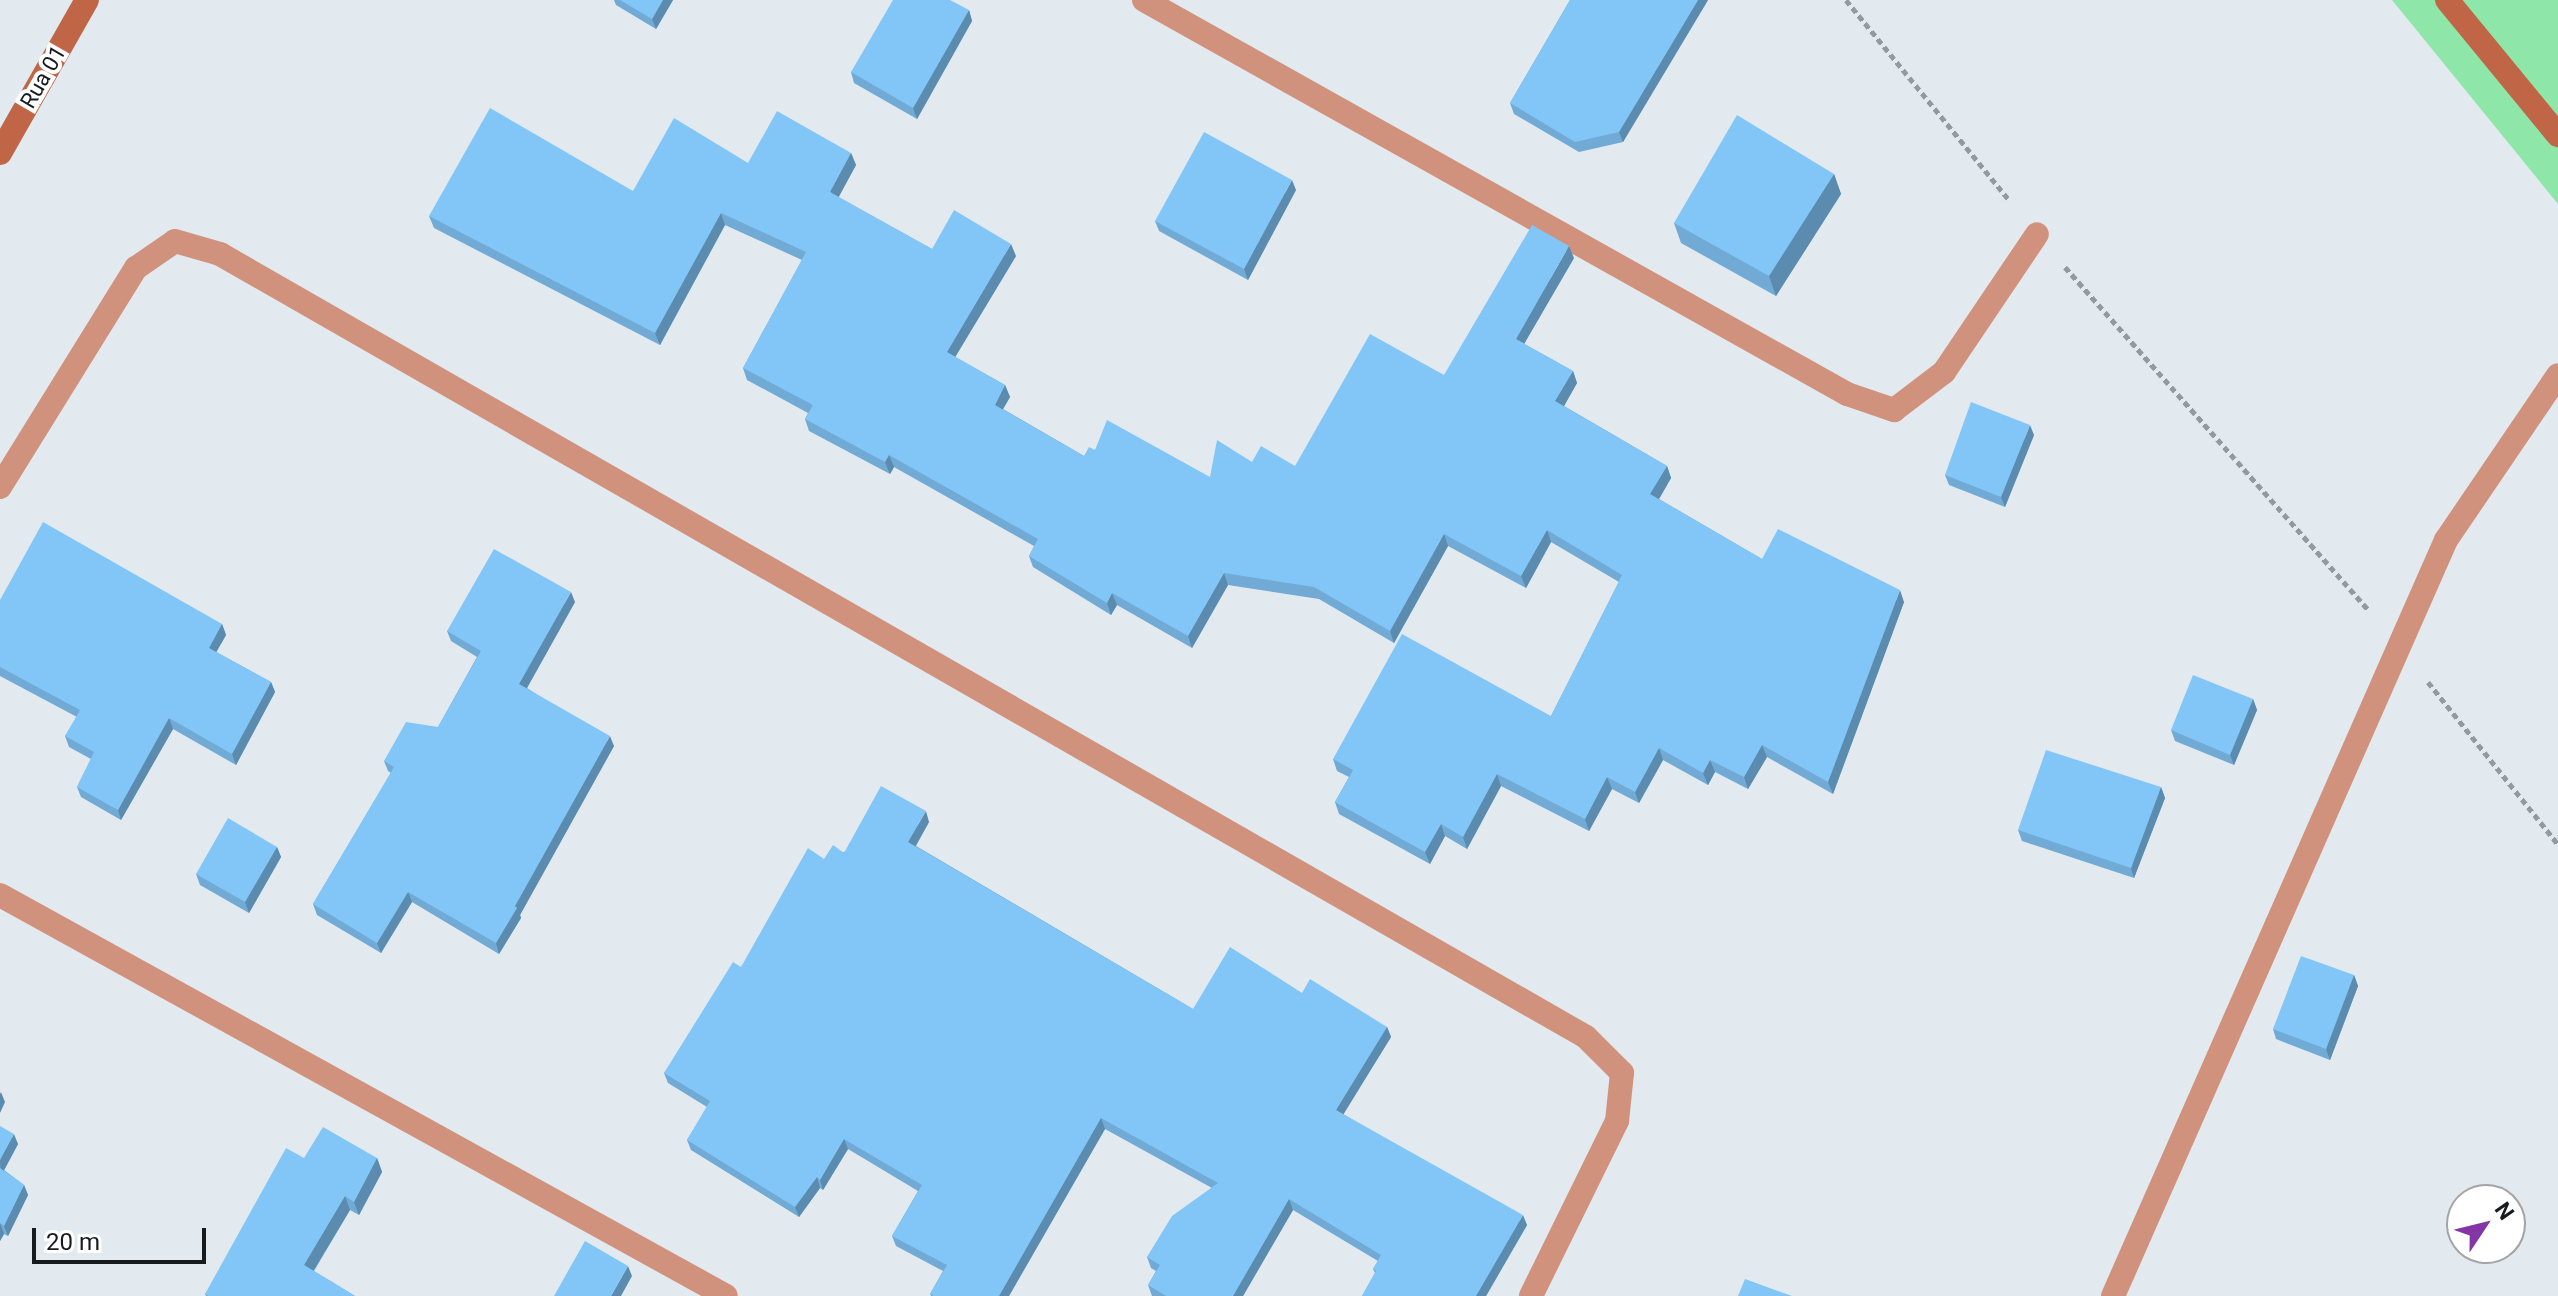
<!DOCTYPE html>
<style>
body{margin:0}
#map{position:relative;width:2558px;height:1296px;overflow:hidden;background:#e2eaf0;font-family:Roboto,sans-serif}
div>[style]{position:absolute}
.green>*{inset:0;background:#8fe6a9}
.path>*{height:5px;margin-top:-2.5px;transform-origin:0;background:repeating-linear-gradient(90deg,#93999d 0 6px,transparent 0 10px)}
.street>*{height:24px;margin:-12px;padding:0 12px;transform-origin:12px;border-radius:12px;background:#d1927d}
.secondary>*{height:24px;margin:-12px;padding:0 12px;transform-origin:12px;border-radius:12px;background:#c06546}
.wall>*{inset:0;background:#70aad5}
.shaded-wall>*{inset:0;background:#5b8bae}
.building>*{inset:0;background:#82c6f8}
span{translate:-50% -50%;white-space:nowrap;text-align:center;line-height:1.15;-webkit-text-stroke:8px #fff;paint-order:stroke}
.street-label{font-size:22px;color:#181b1d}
.north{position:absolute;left:2446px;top:1184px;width:80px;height:80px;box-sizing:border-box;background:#fff;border:2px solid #a3a4a5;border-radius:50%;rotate:55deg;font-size:22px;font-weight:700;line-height:32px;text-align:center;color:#181b1d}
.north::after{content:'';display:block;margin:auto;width:28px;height:36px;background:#8435a6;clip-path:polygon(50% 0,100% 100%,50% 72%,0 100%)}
.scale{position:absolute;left:32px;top:1228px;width:174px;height:36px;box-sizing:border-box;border:4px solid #181b1d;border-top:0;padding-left:10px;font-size:24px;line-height:28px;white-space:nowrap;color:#181b1d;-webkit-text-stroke:6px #fff;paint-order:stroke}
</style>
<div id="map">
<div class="green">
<i style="clip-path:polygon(2392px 0,2558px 0,2558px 204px)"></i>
</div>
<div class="path">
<i style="left:1846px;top:0;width:259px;rotate:50.8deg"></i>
<i style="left:2065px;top:267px;width:458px;rotate:48.5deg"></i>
<i style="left:2428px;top:682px;width:208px;rotate:51.3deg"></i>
</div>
<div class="street">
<i style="left:1144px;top:0;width:806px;rotate:29.27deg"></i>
<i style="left:1847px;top:394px;width:50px;rotate:18.8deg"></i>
<i style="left:1894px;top:410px;width:63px;rotate:-37.2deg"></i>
<i style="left:1944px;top:372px;width:166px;rotate:-56deg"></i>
<i style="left:0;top:487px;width:258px;rotate:-58.2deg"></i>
<i style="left:136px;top:268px;width:47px;rotate:-34.7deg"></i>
<i style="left:175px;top:241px;width:47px;rotate:16.1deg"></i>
<i style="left:220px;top:254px;width:1574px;rotate:29.82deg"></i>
<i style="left:1586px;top:1037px;width:51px;rotate:45deg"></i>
<i style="left:1622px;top:1073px;width:48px;rotate:95.9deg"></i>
<i style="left:1617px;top:1121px;width:195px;rotate:116.2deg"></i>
<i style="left:0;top:895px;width:829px;rotate:28.91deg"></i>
<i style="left:2113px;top:1296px;width:826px;rotate:-66.23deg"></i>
<i style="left:2446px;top:540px;width:199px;rotate:-55.8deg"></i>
</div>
<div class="secondary">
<i style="left:2447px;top:0;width:175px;rotate:50.6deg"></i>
<i style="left:0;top:153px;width:176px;rotate:-60.4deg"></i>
</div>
<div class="wall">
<i style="clip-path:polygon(614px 0,673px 0,656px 29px,616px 5px)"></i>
<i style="clip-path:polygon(1570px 0,1708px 0,1623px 142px,1579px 152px,1514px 114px,1510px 103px)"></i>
<i style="clip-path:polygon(969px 10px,972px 21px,917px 119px,854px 83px,851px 72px)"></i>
<i style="clip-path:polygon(851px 153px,856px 165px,838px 197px,932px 249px,1016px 256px,955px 357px,1005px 385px,1010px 397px,1003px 409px,1084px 456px,1095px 450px,1210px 477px,1252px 462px,1295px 466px,1444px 375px,1574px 258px,1524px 344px,1573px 371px,1577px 383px,1564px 406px,1667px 466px,1671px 478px,1659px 499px,1762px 559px,1904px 602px,1833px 794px,1767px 757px,1748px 789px,1715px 772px,1708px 785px,1663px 760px,1639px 803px,1612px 789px,1589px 831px,1501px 786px,1467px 849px,1445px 836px,1430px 864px,1339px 814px,1335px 802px,1349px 777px,1337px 771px,1333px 759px,1551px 716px,1619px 582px,1551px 542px,1526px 588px,1448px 546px,1394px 643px,1319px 599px,1228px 585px,1192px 648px,1117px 605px,1111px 615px,1033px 567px,1029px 556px,1034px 546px,894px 467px,890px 474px,809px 431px,805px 419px,808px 413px,747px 380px,743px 368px,802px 260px,725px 225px,660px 345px,434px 228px,429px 216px,633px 191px,748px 163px)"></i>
<i style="clip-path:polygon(1834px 174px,1841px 194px,1776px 296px,1681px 243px,1674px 223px)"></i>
<i style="clip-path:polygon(1296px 190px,1248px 280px,1159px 231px,1155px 221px)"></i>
<i style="clip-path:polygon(2034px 435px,2005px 507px,1949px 485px,1945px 475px)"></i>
<i style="clip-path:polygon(0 600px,222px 624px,226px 635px,216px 652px,271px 682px,275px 692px,236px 765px,173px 729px,121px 820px,81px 797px,77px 787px,91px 759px,69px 747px,65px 736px,77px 717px,0 676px)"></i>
<i style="clip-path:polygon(575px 602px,527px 688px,614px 746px,520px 915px,521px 918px,499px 954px,412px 902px,381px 953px,317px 915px,313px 904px,391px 773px,388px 771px,384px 761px,438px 727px,477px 657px,451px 641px,447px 631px)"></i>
<i style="clip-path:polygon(2253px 699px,2257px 710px,2234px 765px,2175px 741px,2171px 730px)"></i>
<i style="clip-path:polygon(2161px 787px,2165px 798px,2134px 878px,2022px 841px,2018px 830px)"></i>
<i style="clip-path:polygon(929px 822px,916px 846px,1193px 1009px,1302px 993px,1387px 1027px,1391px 1037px,1343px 1114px,1527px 1225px,1486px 1296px,1362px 1296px,1375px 1273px,1373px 1269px,1378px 1261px,1293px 1210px,1243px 1296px,1152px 1296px,1148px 1285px,1156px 1271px,1151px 1268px,1147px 1257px,1212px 1188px,1105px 1129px,1009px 1296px,931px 1296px,930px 1294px,943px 1271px,896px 1246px,892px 1236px,918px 1191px,848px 1149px,823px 1190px,820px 1188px,799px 1217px,691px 1150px,687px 1140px,707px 1107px,668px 1083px,664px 1073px,741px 967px,824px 859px)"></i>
<i style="clip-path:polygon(277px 847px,281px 857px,249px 913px,200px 885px,196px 874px)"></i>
<i style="clip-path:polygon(2354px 975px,2358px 986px,2330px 1060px,2276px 1039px,2273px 1029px)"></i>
<i style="clip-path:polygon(0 1126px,18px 1144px,4px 1170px,24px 1185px,28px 1195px,8px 1236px,4px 1234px,0 1241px)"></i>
<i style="clip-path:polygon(304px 1158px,377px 1158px,382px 1172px,359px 1215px,350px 1210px,314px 1271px,355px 1296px,206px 1296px,205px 1294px)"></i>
</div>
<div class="shaded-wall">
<i style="clip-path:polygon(663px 0,673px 0,656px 29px,652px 19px)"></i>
<i style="clip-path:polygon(1698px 0,1708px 0,1623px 142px,1619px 132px)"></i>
<i style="clip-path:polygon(969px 10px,972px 21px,917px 119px,913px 108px)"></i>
<i style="clip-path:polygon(851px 153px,856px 165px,835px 204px,830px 192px)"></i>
<i style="clip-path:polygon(1834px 174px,1841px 194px,1776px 296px,1769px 276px)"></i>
<i style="clip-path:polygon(1292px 180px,1296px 190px,1248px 280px,1244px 269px)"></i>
<i style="clip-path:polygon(721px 213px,725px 225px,660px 345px,655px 333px)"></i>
<i style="clip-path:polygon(1011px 244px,1016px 256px,951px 364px,947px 352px)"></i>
<i style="clip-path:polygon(1569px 246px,1574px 258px,1520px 351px,1516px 339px)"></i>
<i style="clip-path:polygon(1573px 371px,1577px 383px,1560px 413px,1555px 401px)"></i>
<i style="clip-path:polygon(1005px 385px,1010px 397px,999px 416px,995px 405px)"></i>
<i style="clip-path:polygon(2030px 425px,2034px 435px,2005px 507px,2001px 497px)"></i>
<i style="clip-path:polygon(889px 455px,894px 467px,890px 474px,885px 462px)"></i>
<i style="clip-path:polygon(1667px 466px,1671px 478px,1655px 506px,1650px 494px)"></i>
<i style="clip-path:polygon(1547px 530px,1551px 542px,1526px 588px,1521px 576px)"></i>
<i style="clip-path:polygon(1444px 534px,1448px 546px,1394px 643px,1390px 631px)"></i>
<i style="clip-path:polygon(1224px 573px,1228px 585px,1192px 648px,1188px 636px)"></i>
<i style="clip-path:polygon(1900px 590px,1904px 602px,1833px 794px,1828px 782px)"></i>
<i style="clip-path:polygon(571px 592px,575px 602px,523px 695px,519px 684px)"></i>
<i style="clip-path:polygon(1112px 593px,1117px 605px,1111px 615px,1107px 603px)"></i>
<i style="clip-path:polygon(222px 624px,226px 635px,213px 658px,209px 648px)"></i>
<i style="clip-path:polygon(271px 682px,275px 692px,236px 765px,232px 754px)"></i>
<i style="clip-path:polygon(2253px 699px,2257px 710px,2234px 765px,2230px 755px)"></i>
<i style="clip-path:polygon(169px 718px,173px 729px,121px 820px,118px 810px)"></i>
<i style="clip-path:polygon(610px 736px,614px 746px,520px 915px,521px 918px,499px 954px,496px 943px,515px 906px)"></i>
<i style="clip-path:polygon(1762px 745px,1767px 757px,1748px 789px,1744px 777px)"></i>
<i style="clip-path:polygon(1659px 748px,1663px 760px,1639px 803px,1635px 792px)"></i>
<i style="clip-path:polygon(1710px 760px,1715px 772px,1708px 785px,1703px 773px)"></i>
<i style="clip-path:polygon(1497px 774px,1501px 786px,1467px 849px,1463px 837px)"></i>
<i style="clip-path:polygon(1607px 777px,1612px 789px,1589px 831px,1585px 819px)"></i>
<i style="clip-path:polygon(2161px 787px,2165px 798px,2134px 878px,2131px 868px)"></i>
<i style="clip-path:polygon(926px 811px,929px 822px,912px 852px,908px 842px)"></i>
<i style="clip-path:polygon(1441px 824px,1445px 836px,1430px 864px,1425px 852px)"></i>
<i style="clip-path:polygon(277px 847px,281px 857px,249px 913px,245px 902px)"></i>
<i style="clip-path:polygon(408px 892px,412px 902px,381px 953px,377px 943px)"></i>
<i style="clip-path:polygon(2354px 975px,2358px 986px,2330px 1060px,2326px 1049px)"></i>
<i style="clip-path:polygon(1387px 1027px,1391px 1037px,1340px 1120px,1336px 1110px)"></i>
<i style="clip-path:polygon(1px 1092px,5px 1102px,0 1113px,0 1094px)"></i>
<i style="clip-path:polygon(1101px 1118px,1105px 1129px,1009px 1296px,999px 1296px)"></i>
<i style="clip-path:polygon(14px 1134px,18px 1144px,1px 1176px,0 1160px)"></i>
<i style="clip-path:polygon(844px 1139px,848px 1149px,823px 1190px,820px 1180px)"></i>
<i style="clip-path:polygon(377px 1158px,382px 1172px,359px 1215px,354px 1202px)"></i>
<i style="clip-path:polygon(817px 1177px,820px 1188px,799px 1217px,795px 1207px)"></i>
<i style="clip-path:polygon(24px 1185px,28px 1195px,8px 1236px,4px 1226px)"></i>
<i style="clip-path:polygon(345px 1196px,350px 1210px,309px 1278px,304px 1265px)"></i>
<i style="clip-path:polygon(1289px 1199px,1293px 1210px,1243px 1296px,1233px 1296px)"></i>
<i style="clip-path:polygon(1523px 1215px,1527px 1225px,1486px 1296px,1476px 1296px)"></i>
<i style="clip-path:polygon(0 1223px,4px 1234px,0 1241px)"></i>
<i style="clip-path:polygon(628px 1266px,632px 1276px,621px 1296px,611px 1296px)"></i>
</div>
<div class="building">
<i style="clip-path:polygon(620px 0,663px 0,652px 19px)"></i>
<i style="clip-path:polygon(893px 0,950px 0,969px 10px,913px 108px,851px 72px)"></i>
<i style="clip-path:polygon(1570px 0,1698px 0,1619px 132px,1575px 142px,1510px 103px)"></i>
<i style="clip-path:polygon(490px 108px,633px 191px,674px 118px,748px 163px,777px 111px,851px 153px,830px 192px,932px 249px,954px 210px,1011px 244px,947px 352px,1005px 385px,995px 405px,1084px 456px,1089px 447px,1095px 450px,1107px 420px,1210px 477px,1217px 440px,1252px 462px,1261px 446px,1295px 466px,1370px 334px,1444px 375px,1532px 225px,1569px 246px,1516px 339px,1573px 371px,1555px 401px,1667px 466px,1650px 494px,1762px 559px,1778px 529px,1900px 590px,1828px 782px,1762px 745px,1744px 777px,1710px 760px,1703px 773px,1659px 748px,1635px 792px,1607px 777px,1585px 819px,1497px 774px,1463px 837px,1441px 824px,1425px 852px,1335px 802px,1353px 770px,1333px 759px,1402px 634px,1551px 716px,1622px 575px,1547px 530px,1521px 576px,1444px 534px,1390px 631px,1314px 587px,1224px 573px,1188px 636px,1112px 593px,1107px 603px,1029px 556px,1038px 539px,889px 455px,885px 462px,805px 419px,813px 405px,743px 368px,806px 252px,721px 213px,655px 333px,429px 216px)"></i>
<i style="clip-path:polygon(1737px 115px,1834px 174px,1769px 276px,1674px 223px)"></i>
<i style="clip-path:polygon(1204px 132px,1292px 180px,1244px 269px,1155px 221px)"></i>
<i style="clip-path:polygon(1971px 402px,2030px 425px,2001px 497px,1945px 475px)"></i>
<i style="clip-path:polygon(43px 522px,222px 624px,209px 648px,271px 682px,232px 754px,169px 718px,118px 810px,77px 787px,94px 752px,65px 736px,80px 710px,0 667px,0 600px)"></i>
<i style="clip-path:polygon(494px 549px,571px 592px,519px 684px,610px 736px,515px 906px,517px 908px,496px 943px,408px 892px,377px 943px,313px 904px,394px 767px,384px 761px,406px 722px,438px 727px,481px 651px,447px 631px)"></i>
<i style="clip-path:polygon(2193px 675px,2253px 699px,2230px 755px,2171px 730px)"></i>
<i style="clip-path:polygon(2046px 750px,2161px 787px,2131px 868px,2018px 830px)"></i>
<i style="clip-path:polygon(881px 786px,926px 811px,908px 842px,1193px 1009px,1230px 947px,1302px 993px,1310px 979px,1387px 1027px,1336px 1110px,1523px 1215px,1476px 1296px,1362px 1296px,1376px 1271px,1373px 1269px,1381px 1255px,1289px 1199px,1233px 1296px,1166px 1296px,1148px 1285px,1160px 1265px,1147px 1257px,1172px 1216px,1218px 1183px,1101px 1118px,999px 1296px,934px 1296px,930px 1294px,947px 1265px,892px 1236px,922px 1185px,844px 1139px,820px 1180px,817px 1177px,795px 1207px,687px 1140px,710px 1101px,664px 1073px,733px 962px,741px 967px,808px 848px,824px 859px,833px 845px,844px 853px)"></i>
<i style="clip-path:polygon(228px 818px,277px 847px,245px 902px,196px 874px)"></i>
<i style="clip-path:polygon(2301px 956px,2354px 975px,2326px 1049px,2273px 1029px)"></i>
<i style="clip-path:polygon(0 1126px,14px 1134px,0 1160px)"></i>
<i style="clip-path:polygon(323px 1127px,377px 1158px,354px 1202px,345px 1196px,304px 1265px,355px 1296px,208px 1296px,205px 1294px,286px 1148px,304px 1158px)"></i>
<i style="clip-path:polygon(0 1168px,24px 1185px,4px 1226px,0 1223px)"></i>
<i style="clip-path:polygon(585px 1241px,628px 1266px,611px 1296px,554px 1296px)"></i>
<i style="clip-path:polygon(1745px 1279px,1792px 1296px,1738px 1296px)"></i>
</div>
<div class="street-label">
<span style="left:43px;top:77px;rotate:-60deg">Rua 01</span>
</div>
<div class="north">N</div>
<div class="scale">20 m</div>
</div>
